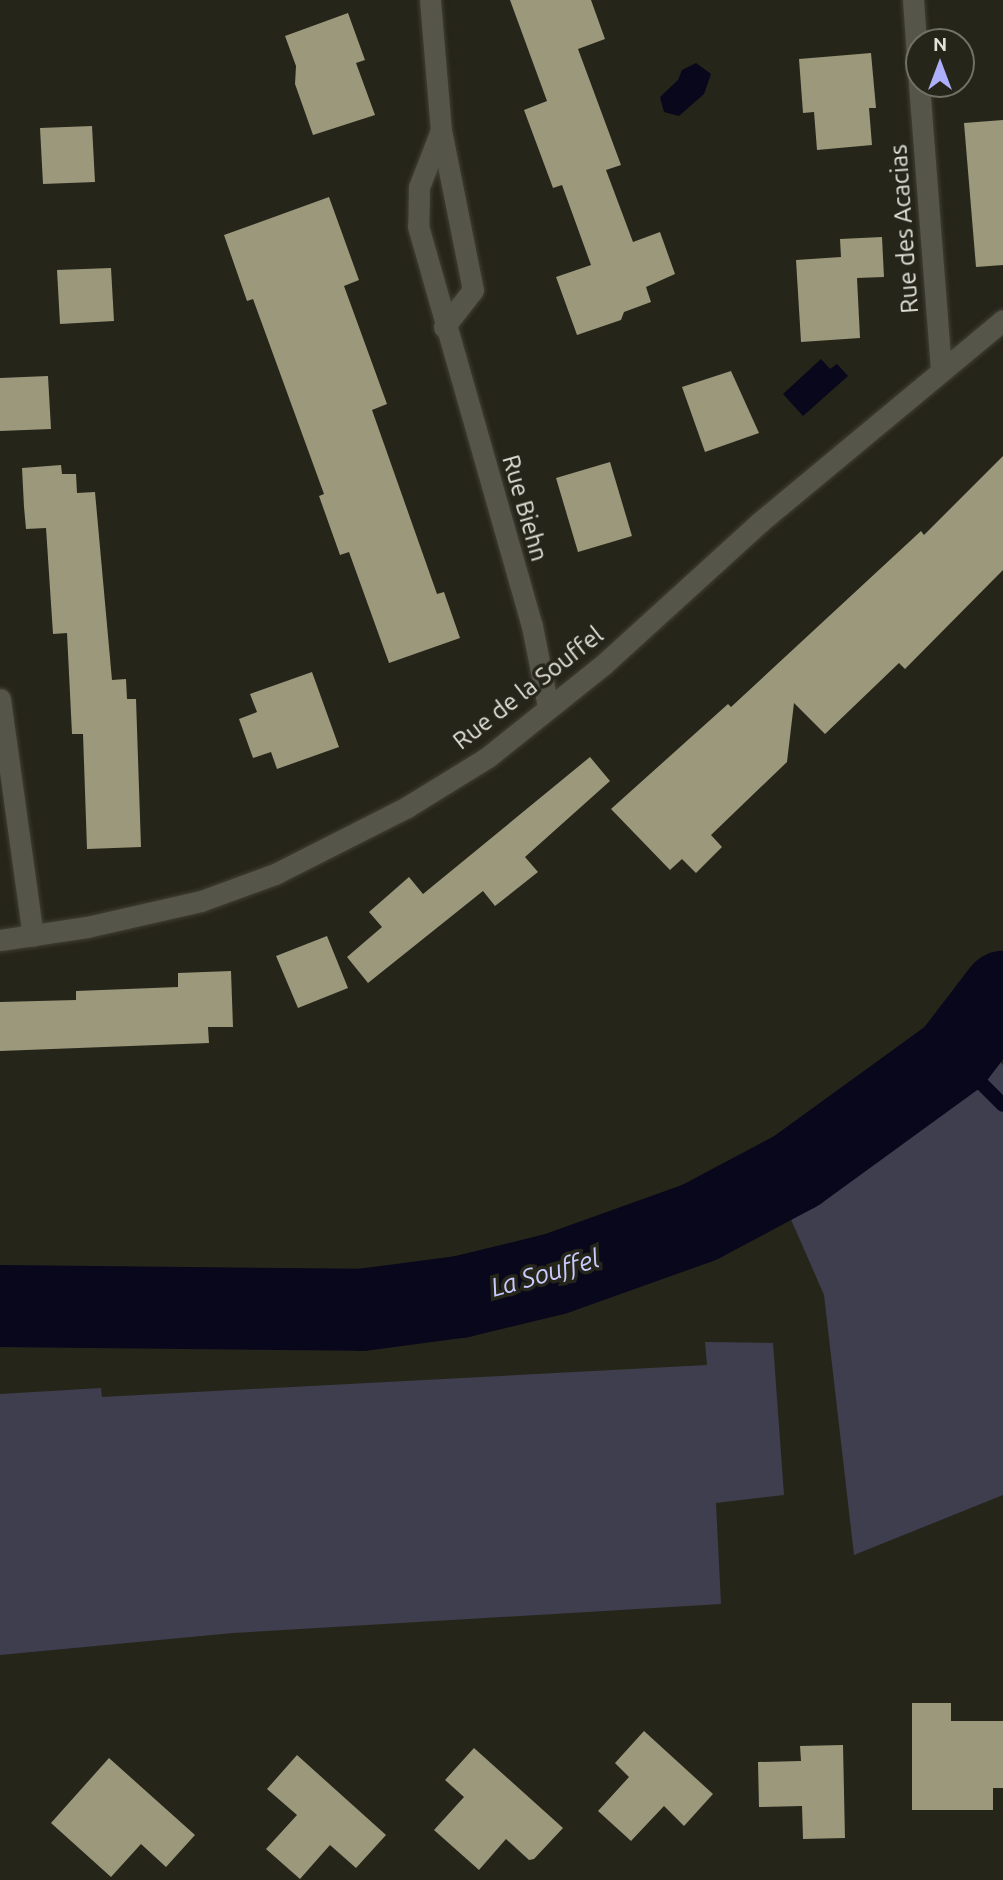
<!DOCTYPE html>
<style>
body{margin:0}
#map{position:relative;width:1003px;height:1880px;overflow:hidden;background:#26251a;font-family:Ubuntu,sans-serif}
div>[style]{position:absolute}
.green>*{inset:0;background:#3e3e4f}
.water>*{inset:0;background:#08071b}
.stream>*{height:14px;margin:-7px;padding:0 7px;transform-origin:7px;border-radius:7px;background:#08071b}
.river>*{height:82px;margin:-41px;padding:0 41px;transform-origin:41px;border-radius:41px;background:#08071b}
.building>*{inset:0;background:#9b987b}
.roads{filter:drop-shadow(0 0 2px #403f35) drop-shadow(0 0 2px #403f35)}
.minor>*{height:21px;margin:-10.5px;padding:0 10.5px;transform-origin:10.5px;border-radius:10.5px;background:#565549}
span{translate:-50% -50%;white-space:nowrap;text-align:center;line-height:1.15;-webkit-text-stroke:7px #26251a;paint-order:stroke}
.street-label{font-size:24px;color:#e2e2db}
.water-label{font-size:26px;color:#c8cbfe;font-style:italic}
.north{position:absolute;left:905px;top:28px;width:70px;height:70px;box-sizing:border-box;background:#26251a;border:2px solid #717167;border-radius:50%;rotate:0deg;font-size:19px;font-weight:700;line-height:28px;text-align:center;color:#e2e2db}
.north::after{content:'';display:block;margin:auto;width:24px;height:32px;background:#adaffb;clip-path:polygon(50% 0,100% 100%,50% 72%,0 100%)}
</style>
<div id="map">
<div class="green">
<i style="clip-path:polygon(996px 1058px,1003px 1065px,1003px 1495px,854px 1555px,824px 1295px,786px 1208px)"></i>
<i style="clip-path:polygon(705px 1342px,773px 1343px,784px 1495px,716px 1503px,721px 1604px,233px 1633px,0 1655px,0 1394px,101px 1388px,102px 1397px,707px 1365px)"></i>
</div>
<div class="water">
<i style="clip-path:polygon(696px 63px,711px 74px,704px 94px,679px 116px,664px 112px,660px 97px,678px 80px,682px 70px)"></i>
<i style="clip-path:polygon(821px 359px,830px 369px,837px 364px,848px 376px,803px 416px,783px 394px)"></i>
</div>
<div class="stream">
<i style="left:954px;top:1056px;width:69px;rotate:45deg"></i>
</div>
<div class="river">
<i style="left:0;top:1306px;width:361px;rotate:0.6deg"></i>
<i style="left:361px;top:1310px;width:100px;rotate:-7.5deg"></i>
<i style="left:460px;top:1297px;width:98px;rotate:-13.6deg"></i>
<i style="left:555px;top:1274px;width:154px;rotate:-19.7deg"></i>
<i style="left:700px;top:1222px;width:109px;rotate:-28deg"></i>
<i style="left:796px;top:1171px;width:195px;rotate:-36deg"></i>
<i style="left:954px;top:1056px;width:81px;rotate:-52.6deg"></i>
</div>
<div class="building">
<i style="clip-path:polygon(510px 0,591px 0,605px 39px,578px 49px,621px 165px,606px 170px,633px 242px,660px 232px,675px 274px,646px 287px,651px 302px,624px 312px,621px 320px,577px 335px,556px 277px,591px 265px,562px 185px,553px 188px,524px 110px,547px 101px)"></i>
<i style="clip-path:polygon(348px 13px,365px 60px,356px 63px,375px 115px,313px 135px,295px 84px,296px 66px,285px 36px)"></i>
<i style="clip-path:polygon(871px 53px,876px 108px,869px 108px,872px 145px,817px 150px,814px 112px,803px 113px,799px 59px)"></i>
<i style="clip-path:polygon(1003px 120px,1003px 265px,976px 267px,964px 123px)"></i>
<i style="clip-path:polygon(92px 126px,95px 182px,43px 184px,40px 128px)"></i>
<i style="clip-path:polygon(329px 197px,359px 280px,344px 286px,387px 404px,372px 410px,437px 594px,444px 592px,460px 638px,389px 663px,349px 552px,340px 555px,319px 496px,324px 494px,253px 299px,247px 301px,224px 235px)"></i>
<i style="clip-path:polygon(882px 237px,884px 277px,857px 278px,860px 338px,801px 342px,796px 260px,841px 257px,840px 239px)"></i>
<i style="clip-path:polygon(111px 268px,114px 321px,60px 324px,57px 270px)"></i>
<i style="clip-path:polygon(731px 371px,759px 433px,705px 452px,682px 387px)"></i>
<i style="clip-path:polygon(48px 376px,51px 429px,0 431px,0 378px)"></i>
<i style="clip-path:polygon(1003px 456px,1003px 570px,905px 669px,899px 663px,825px 734px,794px 703px,787px 762px,711px 835px,722px 847px,696px 873px,682px 859px,670px 870px,611px 809px,728px 704px,731px 707px,921px 531px,924px 535px)"></i>
<i style="clip-path:polygon(610px 462px,632px 536px,578px 552px,556px 478px)"></i>
<i style="clip-path:polygon(61px 465px,62px 474px,76px 474px,77px 493px,95px 492px,112px 680px,126px 679px,127px 699px,136px 699px,141px 847px,87px 849px,83px 734px,72px 734px,67px 633px,53px 634px,46px 528px,26px 529px,24px 507px,22px 468px)"></i>
<i style="clip-path:polygon(312px 672px,339px 747px,277px 769px,271px 752px,253px 758px,239px 719px,257px 712px,250px 694px)"></i>
<i style="clip-path:polygon(590px 757px,610px 781px,525px 857px,538px 872px,495px 906px,483px 891px,368px 983px,347px 957px,382px 927px,369px 912px,409px 877px,423px 894px)"></i>
<i style="clip-path:polygon(327px 936px,348px 988px,298px 1008px,276px 956px)"></i>
<i style="clip-path:polygon(231px 971px,233px 1027px,208px 1027px,209px 1043px,0 1051px,0 1002px,76px 1000px,76px 991px,178px 987px,178px 973px)"></i>
<i style="clip-path:polygon(912px 1703px,951px 1703px,951px 1721px,1003px 1721px,1003px 1788px,993px 1788px,993px 1810px,912px 1810px)"></i>
<i style="clip-path:polygon(644px 1731px,713px 1794px,684px 1826px,664px 1806px,631px 1841px,598px 1811px,629px 1777px,615px 1763px)"></i>
<i style="clip-path:polygon(843px 1745px,845px 1838px,803px 1839px,802px 1806px,759px 1807px,758px 1762px,801px 1761px,800px 1746px)"></i>
<i style="clip-path:polygon(474px 1748px,563px 1828px,534px 1859px,529px 1860px,506px 1839px,479px 1870px,434px 1830px,464px 1797px,445px 1780px)"></i>
<i style="clip-path:polygon(297px 1755px,386px 1835px,356px 1868px,330px 1845px,300px 1879px,266px 1849px,297px 1815px,267px 1789px)"></i>
<i style="clip-path:polygon(109px 1758px,195px 1835px,166px 1867px,141px 1844px,111px 1877px,51px 1823px)"></i>
</div>
<div class="roads">
<div class="minor">
<i style="left:430px;top:0;width:130px;rotate:85.2deg"></i>
<i style="left:441px;top:130px;width:163px;rotate:78.7deg"></i>
<i style="left:473px;top:290px;width:47px;rotate:128.1deg"></i>
<i style="left:913px;top:0;width:83px;rotate:85.9deg"></i>
<i style="left:919px;top:84px;width:288px;rotate:85.6deg"></i>
<i style="left:441px;top:130px;width:61px;rotate:111.1deg"></i>
<i style="left:419px;top:187px;width:39px;rotate:91deg"></i>
<i style="left:418px;top:226px;width:416px;rotate:74.1deg"></i>
<i style="left:532px;top:626px;width:83px;rotate:78.8deg"></i>
<i style="left:0;top:699px;width:239px;rotate:82.1deg"></i>
<i style="left:0;top:940px;width:88px;rotate:-8.5deg"></i>
<i style="left:87px;top:927px;width:117px;rotate:-12.8deg"></i>
<i style="left:201px;top:901px;width:79px;rotate:-20deg"></i>
<i style="left:275px;top:874px;width:148px;rotate:-26.9deg"></i>
<i style="left:407px;top:807px;width:95px;rotate:-31.7deg"></i>
<i style="left:488px;top:757px;width:147px;rotate:-38.7deg"></i>
<i style="left:603px;top:665px;width:212px;rotate:-42.3deg"></i>
<i style="left:760px;top:522px;width:316px;rotate:-39.7deg"></i>
</div>
</div>
<div class="street-label">
<span style="left:904px;top:229px;rotate:-94deg">Rue des Acacias</span>
<span style="left:525px;top:508px;rotate:74deg">Rue Biehn</span>
<span style="left:528px;top:688px;rotate:-38deg">Rue de la Souffel</span>
</div>
<div class="water-label">
<span style="left:545px;top:1273px;rotate:-16deg">La Souffel</span>
</div>
<div class="north">N</div>
</div>
